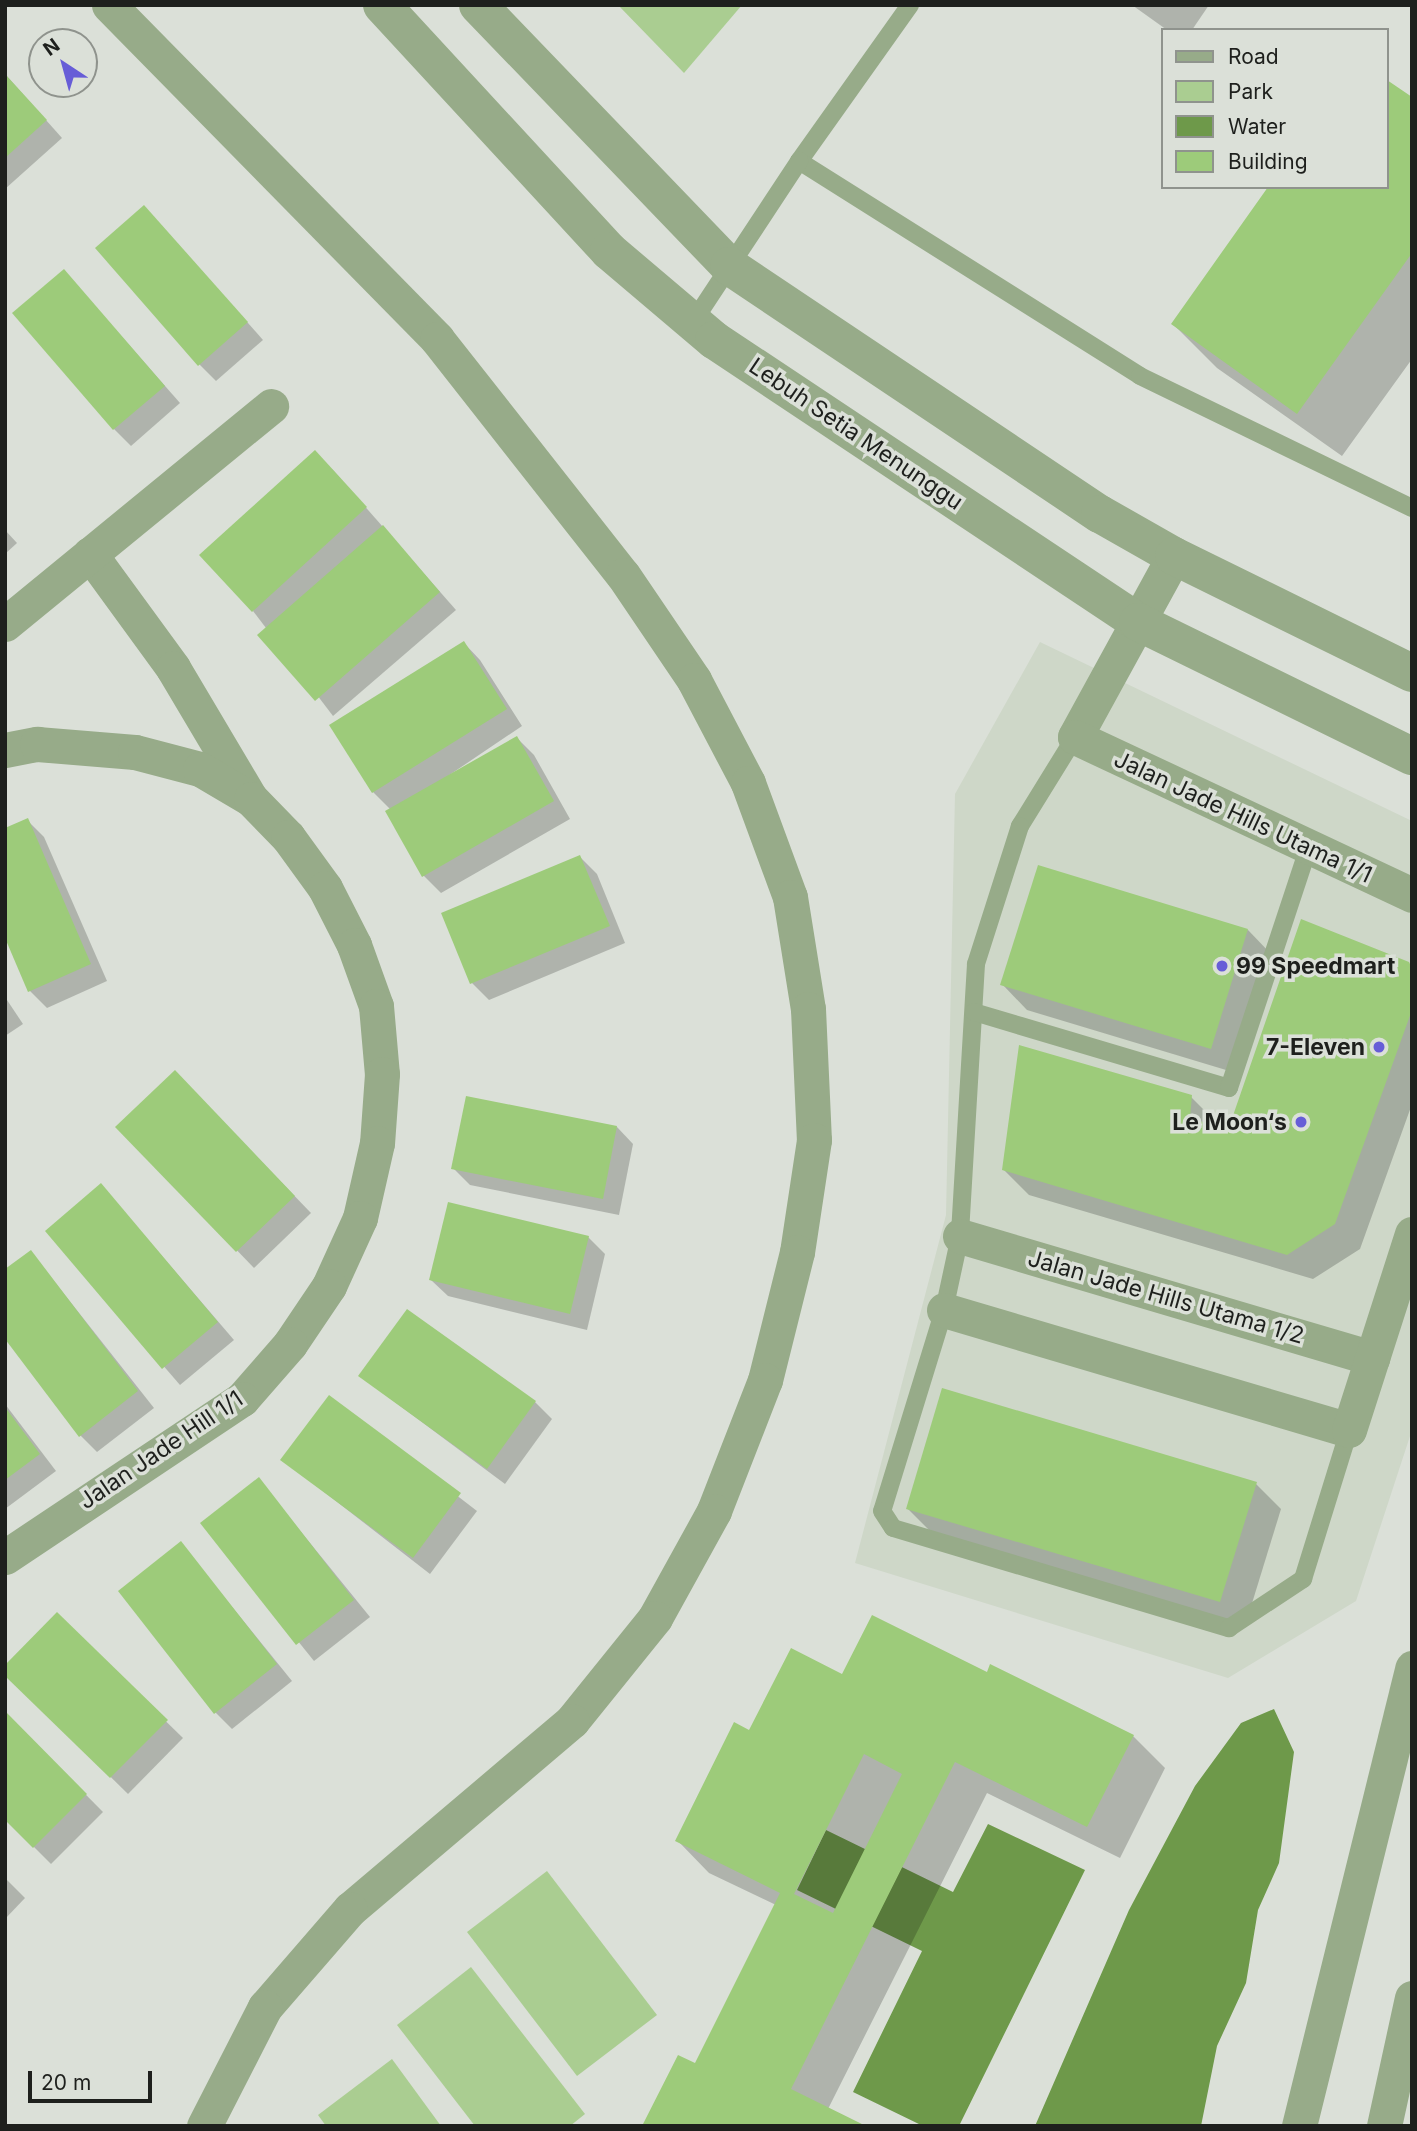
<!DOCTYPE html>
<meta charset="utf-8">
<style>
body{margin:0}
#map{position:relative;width:1417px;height:2131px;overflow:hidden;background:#dbe0d8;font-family:Inter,sans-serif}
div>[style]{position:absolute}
.built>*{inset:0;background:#ced7c8}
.green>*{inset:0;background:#aacd91}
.water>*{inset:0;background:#6e994a}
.shadow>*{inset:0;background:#0003}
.building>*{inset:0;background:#9dcb7a}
.service>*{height:18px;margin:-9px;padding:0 9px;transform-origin:9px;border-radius:9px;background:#97ab89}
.minor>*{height:35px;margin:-17.5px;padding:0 17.5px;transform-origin:17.5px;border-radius:17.5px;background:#97ab89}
.tertiary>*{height:38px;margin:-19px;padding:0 19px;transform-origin:19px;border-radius:19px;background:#97ab89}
.dots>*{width:19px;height:19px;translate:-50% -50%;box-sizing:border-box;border:4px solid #dbe0d8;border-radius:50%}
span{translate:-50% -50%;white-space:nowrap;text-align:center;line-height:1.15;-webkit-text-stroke:7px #dbe0d8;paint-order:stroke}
.street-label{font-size:23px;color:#1e201d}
.poi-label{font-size:23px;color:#1e201d;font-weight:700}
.left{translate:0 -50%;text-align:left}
.right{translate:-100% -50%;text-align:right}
.frame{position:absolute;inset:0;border:7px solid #1e201d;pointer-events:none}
.legend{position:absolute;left:1161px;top:28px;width:228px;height:161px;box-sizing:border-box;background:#dbe0d8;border:2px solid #8f938d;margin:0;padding:9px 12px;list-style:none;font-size:21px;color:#1e201d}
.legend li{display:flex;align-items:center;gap:14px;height:35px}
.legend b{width:35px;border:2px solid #8f938d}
.north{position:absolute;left:28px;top:28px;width:70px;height:70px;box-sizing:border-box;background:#dbe0d8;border:2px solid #8f938d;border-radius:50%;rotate:324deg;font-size:19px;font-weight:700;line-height:28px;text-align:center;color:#1e201d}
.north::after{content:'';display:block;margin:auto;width:24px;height:32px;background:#675dd7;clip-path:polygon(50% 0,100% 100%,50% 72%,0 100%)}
.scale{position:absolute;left:28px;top:2071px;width:124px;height:32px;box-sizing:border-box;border:4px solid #1e201d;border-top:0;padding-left:9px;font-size:21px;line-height:24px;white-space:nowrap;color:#1e201d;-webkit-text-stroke:5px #dbe0d8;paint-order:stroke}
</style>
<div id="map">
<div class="built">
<i style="clip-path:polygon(1040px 642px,1412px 821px,1412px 1430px,1356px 1601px,1228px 1678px,855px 1563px,946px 1215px,955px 794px)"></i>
</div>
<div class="green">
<i style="clip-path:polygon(618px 5px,742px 5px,684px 73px)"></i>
<i style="clip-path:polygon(547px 1871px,657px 2015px,577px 2076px,467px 1932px)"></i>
<i style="clip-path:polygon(471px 1967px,585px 2114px,570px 2126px,475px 2126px,397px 2025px)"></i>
<i style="clip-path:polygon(392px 2059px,441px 2126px,326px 2126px,318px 2115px)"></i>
</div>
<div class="water">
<i style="clip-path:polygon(1274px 1709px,1294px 1752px,1279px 1863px,1258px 1910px,1246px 1983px,1217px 2046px,1201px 2126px,1035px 2126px,1129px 1910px,1195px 1786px,1241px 1723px)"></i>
<i style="clip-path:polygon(988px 1824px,1085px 1870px,959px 2126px,923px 2126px,853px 2092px,922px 1951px,797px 1890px,826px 1830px,953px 1892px)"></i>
</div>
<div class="shadow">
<i style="clip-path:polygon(1132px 5px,1209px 5px,1192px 30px,1167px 30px)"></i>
<i style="clip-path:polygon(5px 74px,62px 138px,5px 189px)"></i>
<i style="clip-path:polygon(1412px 99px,1412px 359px,1342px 456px,1217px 368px,1173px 324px,1387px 187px)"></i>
<i style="clip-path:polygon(160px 224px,263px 340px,216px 381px,199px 364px)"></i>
<i style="clip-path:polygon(64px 271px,180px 403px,131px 446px,114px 429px)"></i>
<i style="clip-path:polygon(332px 469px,456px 610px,333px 716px,253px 611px)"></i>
<i style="clip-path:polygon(5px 530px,17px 543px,5px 554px)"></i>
<i style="clip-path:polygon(464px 643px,480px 660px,522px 726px,436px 784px,517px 738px,534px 755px,570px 819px,441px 893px,424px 876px,391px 810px,373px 792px,331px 726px)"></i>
<i style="clip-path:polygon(27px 820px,44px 837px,107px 981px,47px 1008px,30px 991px)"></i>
<i style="clip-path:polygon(580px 857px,597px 874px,625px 943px,489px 1000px,472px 983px)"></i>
<i style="clip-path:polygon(1248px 930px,1273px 956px,1236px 1073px,1027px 1010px,1002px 984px)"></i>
<i style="clip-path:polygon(1409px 964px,1412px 1104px,1360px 1249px,1313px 1279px,1029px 1195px,1004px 1170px,1191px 1097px,1216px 1122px,1216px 1128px,1229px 1132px)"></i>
<i style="clip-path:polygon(5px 997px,23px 1024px,5px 1036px)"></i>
<i style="clip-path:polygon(191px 1089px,311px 1213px,254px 1268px,118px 1127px)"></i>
<i style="clip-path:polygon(617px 1127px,633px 1144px,619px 1215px,470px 1185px,453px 1168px)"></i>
<i style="clip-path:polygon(101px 1185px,234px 1340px,180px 1385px,47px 1231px)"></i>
<i style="clip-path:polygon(588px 1237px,605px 1254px,587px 1330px,448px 1296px,431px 1280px)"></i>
<i style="clip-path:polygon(31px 1252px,154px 1408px,97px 1452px,80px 1435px)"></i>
<i style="clip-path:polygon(360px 1376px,535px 1402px,552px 1419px,505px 1484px)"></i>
<i style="clip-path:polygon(329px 1397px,477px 1511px,430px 1574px,283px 1460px)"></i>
<i style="clip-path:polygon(5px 1404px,56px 1471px,5px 1509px)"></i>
<i style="clip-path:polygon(259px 1480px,370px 1617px,314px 1661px,203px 1523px)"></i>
<i style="clip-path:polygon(1256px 1484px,1281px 1509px,1245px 1626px,933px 1534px,908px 1509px)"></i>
<i style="clip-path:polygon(181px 1544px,292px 1681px,232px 1729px,215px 1712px)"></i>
<i style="clip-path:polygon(57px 1615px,183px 1738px,128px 1794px,5px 1673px)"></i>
<i style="clip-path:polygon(988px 1674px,1133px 1736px,1165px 1768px,1120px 1858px,987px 1793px,828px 2109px,695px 2065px,776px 1905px,709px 1873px,677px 1840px,750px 1733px,843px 1676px)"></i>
<i style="clip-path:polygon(5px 1713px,103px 1812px,51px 1864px,5px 1818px)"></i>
<i style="clip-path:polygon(5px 1878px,25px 1898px,5px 1919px)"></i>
</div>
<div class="building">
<i style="clip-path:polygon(5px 74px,47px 120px,5px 158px)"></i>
<i style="clip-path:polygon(1387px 80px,1412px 97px,1412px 253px,1297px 414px,1171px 324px,1268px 187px,1387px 187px)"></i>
<i style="clip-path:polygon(144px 205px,248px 322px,198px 366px,95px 248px)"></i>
<i style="clip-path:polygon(64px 269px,165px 386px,113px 430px,12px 313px)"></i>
<i style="clip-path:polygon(315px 450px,367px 507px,252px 612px,199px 555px)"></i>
<i style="clip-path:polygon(383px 525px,440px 592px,315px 701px,257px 635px)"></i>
<i style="clip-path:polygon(464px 641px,507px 709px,372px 793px,329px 725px)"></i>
<i style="clip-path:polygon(517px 736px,554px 801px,422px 877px,385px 811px)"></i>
<i style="clip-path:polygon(28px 818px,91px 964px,28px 992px,5px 938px,5px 828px)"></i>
<i style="clip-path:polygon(580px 855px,610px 926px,470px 984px,441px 913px)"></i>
<i style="clip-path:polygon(1038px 865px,1248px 929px,1211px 1049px,1000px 985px)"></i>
<i style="clip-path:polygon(1301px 919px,1409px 962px,1412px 968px,1412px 1010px,1335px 1224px,1287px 1255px,1002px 1170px,1019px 1045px,1192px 1095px,1190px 1118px,1228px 1130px)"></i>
<i style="clip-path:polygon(175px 1070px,295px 1196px,236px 1252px,115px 1127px)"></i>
<i style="clip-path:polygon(466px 1096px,617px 1126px,603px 1199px,451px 1169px)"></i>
<i style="clip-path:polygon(101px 1183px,218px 1322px,162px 1369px,45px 1231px)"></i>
<i style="clip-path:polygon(448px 1202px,589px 1236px,570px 1314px,429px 1280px)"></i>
<i style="clip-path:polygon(31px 1250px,138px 1391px,79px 1437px,5px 1339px,5px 1269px)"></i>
<i style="clip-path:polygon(407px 1309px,536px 1401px,487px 1469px,358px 1376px)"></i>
<i style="clip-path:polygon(942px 1388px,1257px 1482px,1220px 1602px,906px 1509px)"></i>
<i style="clip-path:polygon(329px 1395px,461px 1493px,413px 1558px,280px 1460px)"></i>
<i style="clip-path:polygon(5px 1407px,40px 1454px,5px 1480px)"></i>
<i style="clip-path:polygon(259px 1477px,354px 1600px,296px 1645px,200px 1523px)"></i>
<i style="clip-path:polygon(181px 1541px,277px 1664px,214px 1714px,118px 1591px)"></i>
<i style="clip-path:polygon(57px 1612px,168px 1720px,110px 1778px,5px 1676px,5px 1665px)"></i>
<i style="clip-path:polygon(evenodd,872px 1615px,987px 1672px,990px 1664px,1134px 1735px,1087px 1827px,955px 1762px,791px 2089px,866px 2126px,642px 2126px,678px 2055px,695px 2063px,780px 1893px,675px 1841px,734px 1722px,749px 1730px,791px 1648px,842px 1674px,872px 1615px,864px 1754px,902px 1774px,833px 1913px,794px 1894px,864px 1754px)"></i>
<i style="clip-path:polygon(5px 1711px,87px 1794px,33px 1848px,5px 1820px)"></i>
</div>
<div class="service">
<i style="left:910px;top:5px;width:191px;rotate:125.4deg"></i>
<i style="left:799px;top:161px;width:403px;rotate:32.2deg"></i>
<i style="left:1140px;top:376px;width:302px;rotate:25.9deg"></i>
<i style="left:693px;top:322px;width:193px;rotate:-56.6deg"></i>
<i style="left:1075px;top:737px;width:105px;rotate:121.7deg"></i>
<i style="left:1020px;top:826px;width:145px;rotate:107.7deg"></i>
<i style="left:976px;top:964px;width:272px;rotate:93.4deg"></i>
<i style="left:960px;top:1236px;width:76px;rotate:102.2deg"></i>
<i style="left:944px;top:1310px;width:210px;rotate:107.1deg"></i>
<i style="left:882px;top:1511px;width:20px;rotate:57deg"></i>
<i style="left:893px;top:1528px;width:351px;rotate:16.6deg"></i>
<i style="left:1229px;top:1628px;width:89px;rotate:-33.5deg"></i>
<i style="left:1303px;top:1579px;width:156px;rotate:-72.8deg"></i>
<i style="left:974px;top:1012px;width:266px;rotate:16.6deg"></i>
<i style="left:1229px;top:1088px;width:252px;rotate:-71.7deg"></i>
</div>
<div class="minor">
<i style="left:109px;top:5px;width:468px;rotate:45.5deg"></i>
<i style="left:437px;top:339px;width:300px;rotate:51.8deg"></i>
<i style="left:623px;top:575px;width:127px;rotate:55.9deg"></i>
<i style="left:694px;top:680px;width:116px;rotate:62.3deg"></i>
<i style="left:748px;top:783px;width:121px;rotate:69.8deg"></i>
<i style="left:790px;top:897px;width:113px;rotate:80.9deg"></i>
<i style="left:808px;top:1009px;width:131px;rotate:87.4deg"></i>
<i style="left:814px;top:1140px;width:113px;rotate:98.6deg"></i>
<i style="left:797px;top:1252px;width:132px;rotate:104deg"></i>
<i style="left:765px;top:1380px;width:141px;rotate:111.3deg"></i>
<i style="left:714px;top:1511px;width:122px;rotate:118.9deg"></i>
<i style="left:655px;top:1618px;width:132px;rotate:128.9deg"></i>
<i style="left:572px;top:1721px;width:291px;rotate:139.7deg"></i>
<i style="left:350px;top:1909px;width:130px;rotate:130.9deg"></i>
<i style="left:265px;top:2007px;width:134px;rotate:117.1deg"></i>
<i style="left:90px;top:554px;width:141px;rotate:53.9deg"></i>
<i style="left:173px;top:668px;width:149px;rotate:59.3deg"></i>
<i style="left:1174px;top:556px;width:206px;rotate:118.7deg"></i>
<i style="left:1075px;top:737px;width:372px;rotate:25.1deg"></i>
<i style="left:5px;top:624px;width:344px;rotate:-39.3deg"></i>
<i style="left:5px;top:750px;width:33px;rotate:-11deg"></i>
<i style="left:37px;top:744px;width:98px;rotate:4.7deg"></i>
<i style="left:135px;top:752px;width:67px;rotate:14.7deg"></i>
<i style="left:200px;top:769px;width:59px;rotate:30.5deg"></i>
<i style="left:251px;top:799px;width:53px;rotate:45.8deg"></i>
<i style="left:288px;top:837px;width:63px;rotate:54deg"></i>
<i style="left:325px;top:888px;width:64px;rotate:63deg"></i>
<i style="left:354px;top:945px;width:65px;rotate:70.2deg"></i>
<i style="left:376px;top:1006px;width:68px;rotate:85deg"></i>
<i style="left:382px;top:1074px;width:69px;rotate:94.1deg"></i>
<i style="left:377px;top:1143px;width:77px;rotate:102.8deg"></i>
<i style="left:360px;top:1218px;width:75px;rotate:114.5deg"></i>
<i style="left:329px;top:1286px;width:70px;rotate:123.9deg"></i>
<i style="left:290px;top:1344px;width:73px;rotate:131.1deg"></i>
<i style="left:242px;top:1399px;width:285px;rotate:146.3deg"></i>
<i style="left:960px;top:1236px;width:430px;rotate:16.5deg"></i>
<i style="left:944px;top:1310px;width:422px;rotate:16.5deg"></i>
<i style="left:1349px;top:1430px;width:206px;rotate:-72.2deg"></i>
<i style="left:1299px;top:2126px;width:472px;rotate:-76.1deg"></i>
<i style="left:1384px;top:2126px;width:131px;rotate:-77.7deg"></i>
</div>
<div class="tertiary">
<i style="left:382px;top:5px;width:335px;rotate:47.3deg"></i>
<i style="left:609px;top:251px;width:138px;rotate:40.3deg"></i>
<i style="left:714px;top:340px;width:509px;rotate:33.63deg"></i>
<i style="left:1138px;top:622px;width:305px;rotate:26.1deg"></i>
<i style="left:478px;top:5px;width:362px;rotate:46.1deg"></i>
<i style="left:729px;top:266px;width:446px;rotate:33.8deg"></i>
<i style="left:1100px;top:514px;width:85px;rotate:29.6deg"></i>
<i style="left:1174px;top:556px;width:265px;rotate:26.2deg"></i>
</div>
<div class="dots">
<i style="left:1222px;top:966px;background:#675dd7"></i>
<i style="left:1379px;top:1047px;background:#675dd7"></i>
<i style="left:1301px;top:1122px;background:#675dd7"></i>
</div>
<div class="street-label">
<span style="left:856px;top:434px;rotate:34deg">Lebuh Setia Menunggu</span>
<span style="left:1243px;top:817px;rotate:25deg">Jalan Jade Hills Utama 1/1</span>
<span style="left:1166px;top:1297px;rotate:16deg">Jalan Jade Hills Utama 1/2</span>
<span style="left:161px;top:1450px;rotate:-34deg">Jalan Jade Hill 1/1</span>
</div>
<div class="poi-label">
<span class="left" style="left:1236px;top:966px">99 Speedmart</span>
<span class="right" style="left:1365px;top:1047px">7-Eleven</span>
<span class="right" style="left:1287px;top:1122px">Le Moon‘s</span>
</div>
<div class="frame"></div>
<ul class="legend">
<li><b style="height:9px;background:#97ab89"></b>Road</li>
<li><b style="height:19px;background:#aacd91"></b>Park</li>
<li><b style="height:19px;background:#6e994a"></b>Water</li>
<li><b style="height:19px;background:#9dcb7a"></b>Building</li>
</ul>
<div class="north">N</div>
<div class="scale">20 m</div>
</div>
